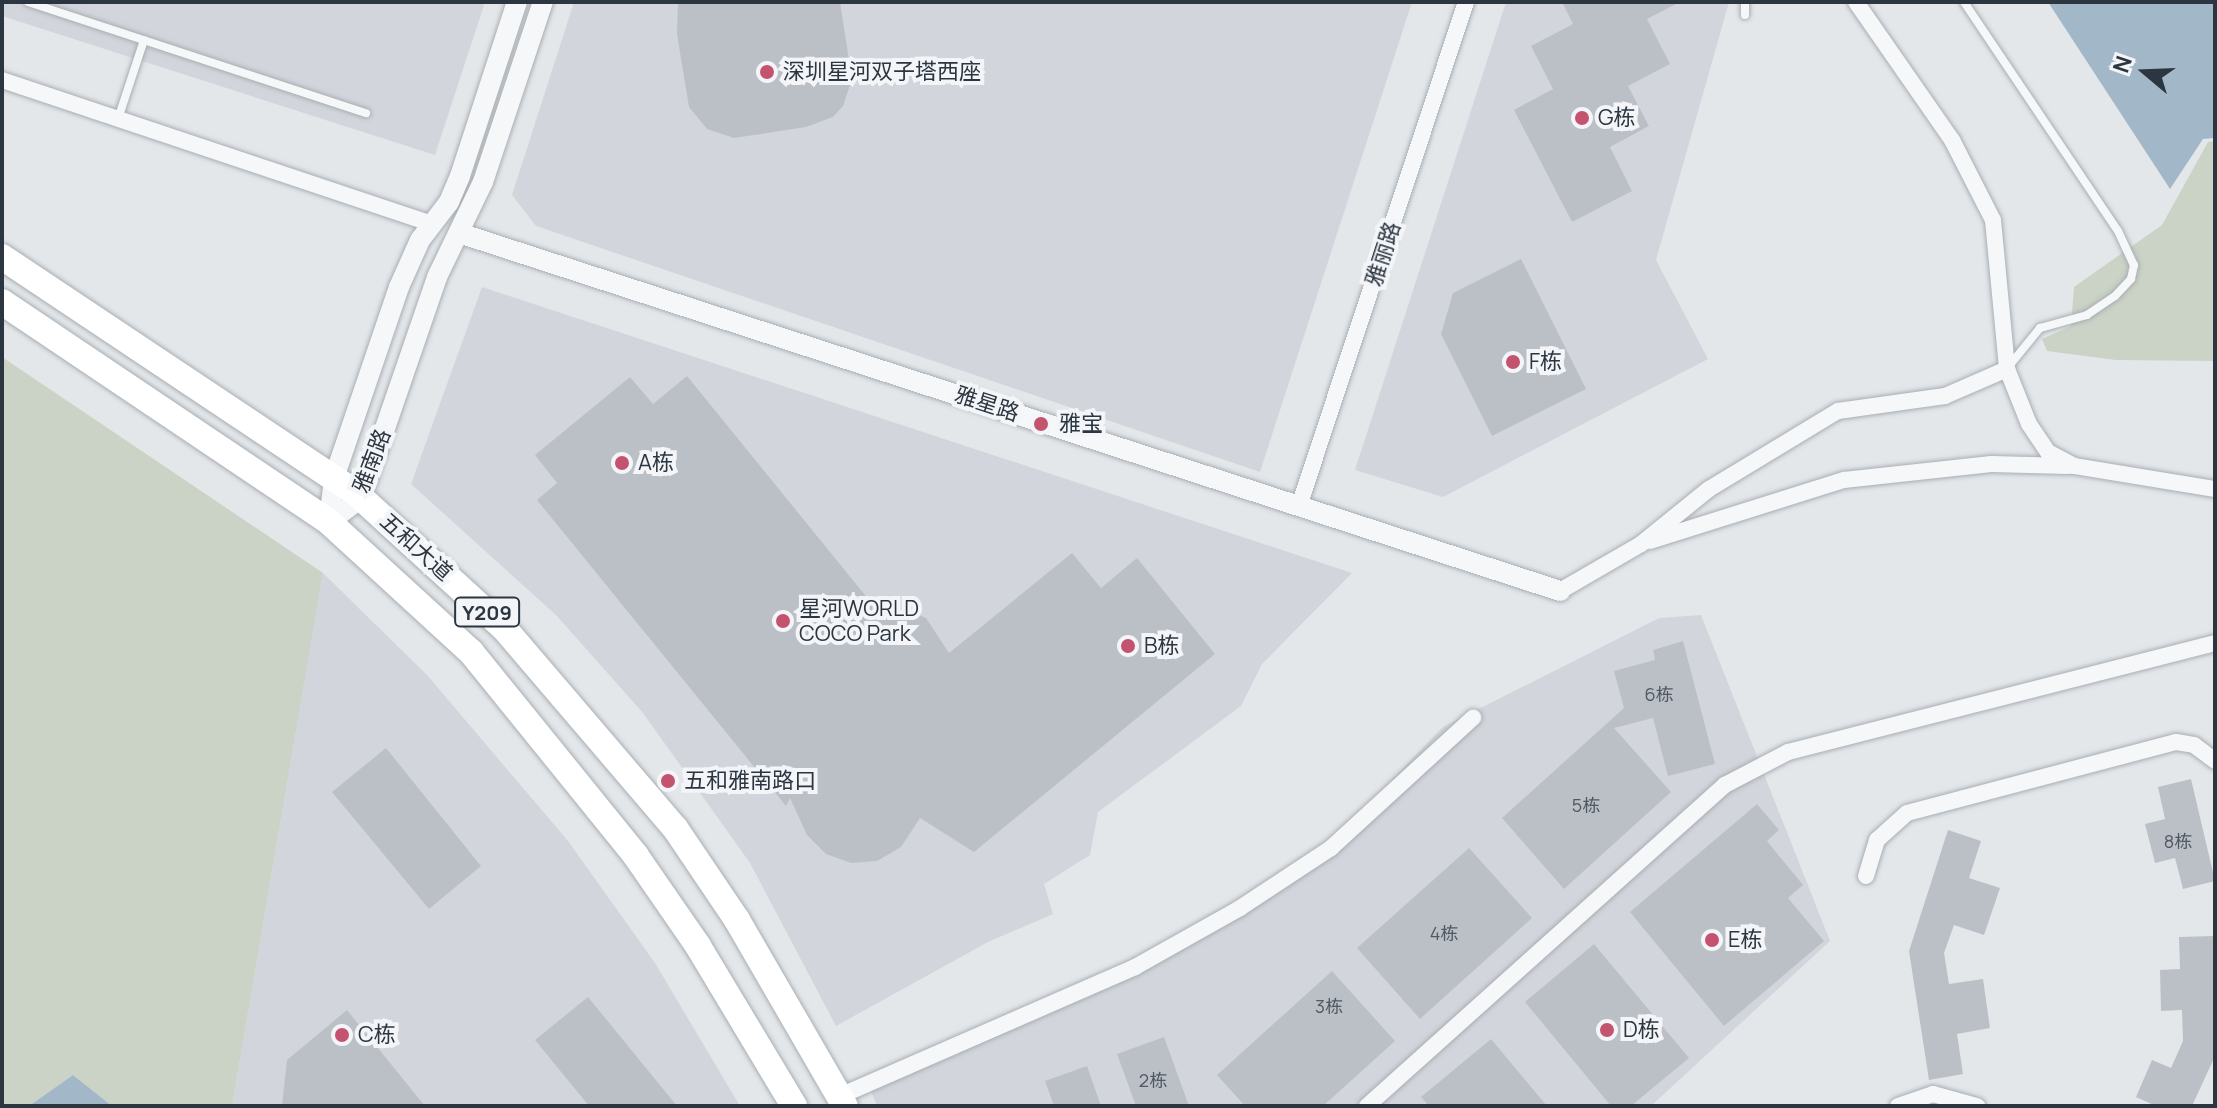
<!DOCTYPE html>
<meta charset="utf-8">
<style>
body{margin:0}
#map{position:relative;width:2217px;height:1108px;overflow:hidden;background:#e3e7ea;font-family:Manrope,"Noto Sans SC",sans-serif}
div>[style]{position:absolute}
.built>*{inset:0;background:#d2d6dc}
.green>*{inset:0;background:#cad3c5}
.water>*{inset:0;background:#a2b7c7}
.building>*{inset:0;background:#bbc0c7}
.roads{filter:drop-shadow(0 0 2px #a8aeb4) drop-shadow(0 0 2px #a8aeb4)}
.service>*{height:8px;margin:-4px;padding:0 4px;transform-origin:4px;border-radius:4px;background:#f6f7f9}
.minor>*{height:16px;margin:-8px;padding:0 8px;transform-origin:8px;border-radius:8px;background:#f6f7f9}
.tertiary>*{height:20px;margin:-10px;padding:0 10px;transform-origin:10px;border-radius:10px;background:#f6f7f9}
.primary>*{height:26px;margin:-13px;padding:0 13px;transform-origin:13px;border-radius:13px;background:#fff}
.dots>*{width:22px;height:22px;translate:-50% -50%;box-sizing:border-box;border:4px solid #f3f5f8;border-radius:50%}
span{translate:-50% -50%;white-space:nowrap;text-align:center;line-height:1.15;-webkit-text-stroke:8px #f3f5f8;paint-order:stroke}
.number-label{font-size:18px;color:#505862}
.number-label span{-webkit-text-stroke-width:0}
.shield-label span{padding:2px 6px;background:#f3f5f8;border:2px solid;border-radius:6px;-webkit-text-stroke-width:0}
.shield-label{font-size:20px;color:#2c3641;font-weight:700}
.poi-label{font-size:22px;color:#2c3641}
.left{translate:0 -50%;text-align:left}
.street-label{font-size:22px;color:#2c3641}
.frame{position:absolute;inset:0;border:4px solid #2c3641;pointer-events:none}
.north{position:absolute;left:2105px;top:32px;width:80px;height:80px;-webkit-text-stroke:6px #f3f5f8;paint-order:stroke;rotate:289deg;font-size:22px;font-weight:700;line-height:32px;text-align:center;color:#2c3641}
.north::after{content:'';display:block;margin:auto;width:28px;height:36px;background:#2c3641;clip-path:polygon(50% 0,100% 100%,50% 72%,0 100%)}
</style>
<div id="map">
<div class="built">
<i style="clip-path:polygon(2px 2px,485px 2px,435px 155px,2px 16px)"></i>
<i style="clip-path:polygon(574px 2px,1412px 2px,1260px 472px,536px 226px,512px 195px)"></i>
<i style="clip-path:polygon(1506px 2px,1729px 2px,1656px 260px,1708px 359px,1443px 497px,1355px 470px)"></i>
<i style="clip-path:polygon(482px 287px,1352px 573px,1262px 664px,1241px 706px,1098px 812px,1090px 855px,1044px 884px,1053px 914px,988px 942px,836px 1026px,750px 863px,643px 713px,556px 615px,411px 484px)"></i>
<i style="clip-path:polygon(323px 573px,427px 675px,568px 841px,655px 963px,740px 1106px,232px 1106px)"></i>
<i style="clip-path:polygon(1701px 615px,1830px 941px,1651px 1106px,877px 1106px,870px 1088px,1292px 882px,1443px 727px,1659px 618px)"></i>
</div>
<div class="green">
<i style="clip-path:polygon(2215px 141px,2215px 361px,2116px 360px,2047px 351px,2042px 339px,2071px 326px,2074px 287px,2162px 225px,2208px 142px)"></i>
<i style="clip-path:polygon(2px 357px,323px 573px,232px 1106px,112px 1106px,73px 1075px,29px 1106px,2px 1106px)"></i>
</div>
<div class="water">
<i style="clip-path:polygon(2048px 2px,2215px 2px,2215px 138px,2203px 139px,2170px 189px)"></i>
<i style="clip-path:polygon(73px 1075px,112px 1106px,29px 1106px)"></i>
</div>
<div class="building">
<i style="clip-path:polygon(678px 2px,840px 2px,852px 79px,843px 106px,833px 117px,806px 127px,734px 138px,707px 129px,689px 107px,677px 34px)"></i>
<i style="clip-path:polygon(1562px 2px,1680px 2px,1647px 19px,1670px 64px,1628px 86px,1649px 126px,1610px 147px,1632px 191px,1572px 222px,1514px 110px,1553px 89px,1531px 46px,1573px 24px)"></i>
<i style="clip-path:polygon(1521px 259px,1586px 389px,1492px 436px,1441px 334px,1453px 293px)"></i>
<i style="clip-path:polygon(687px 376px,882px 616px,909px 611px,926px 618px,949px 653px,1072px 553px,1101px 588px,1137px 558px,1215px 654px,974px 852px,920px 818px,901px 847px,877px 861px,851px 863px,826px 854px,807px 835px,790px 798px,786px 806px,537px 500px,557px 483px,535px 455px,630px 377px,653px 404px)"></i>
<i style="clip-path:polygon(1683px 641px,1715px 764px,1668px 776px,1653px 718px,1614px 728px,1671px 792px,1564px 889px,1502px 818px,1624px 708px,1614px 671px,1655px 660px,1653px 650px)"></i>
<i style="clip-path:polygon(386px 748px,481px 866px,429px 909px,332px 792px)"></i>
<i style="clip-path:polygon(2191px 779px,2215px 881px,2183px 889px,2175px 858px,2155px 863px,2145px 824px,2165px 819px,2158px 787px)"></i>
<i style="clip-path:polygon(1757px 804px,1779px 830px,1767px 841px,1803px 885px,1788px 898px,1824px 941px,1724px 1026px,1630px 912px)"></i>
<i style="clip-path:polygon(1948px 830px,1981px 841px,1969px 878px,2000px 888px,1984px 935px,1954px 925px,1944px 953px,1949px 984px,1983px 979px,1990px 1028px,1957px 1034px,1963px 1074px,1929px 1080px,1909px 951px)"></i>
<i style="clip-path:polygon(1469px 848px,1532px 918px,1420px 1019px,1357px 948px)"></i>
<i style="clip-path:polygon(2214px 936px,2215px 1056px,2192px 1106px,2156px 1106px,2136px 1097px,2152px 1060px,2171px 1068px,2183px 1041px,2182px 1010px,2161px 1011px,2160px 970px,2180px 969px,2179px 937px)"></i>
<i style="clip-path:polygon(1594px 944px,1689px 1058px,1631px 1106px,1611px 1106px,1525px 1002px)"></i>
<i style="clip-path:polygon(1332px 971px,1395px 1041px,1323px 1106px,1245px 1106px,1217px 1075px)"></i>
<i style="clip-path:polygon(588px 997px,677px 1106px,589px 1106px,535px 1040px)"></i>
<i style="clip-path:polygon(347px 1010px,425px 1106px,282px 1106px,287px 1060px)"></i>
<i style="clip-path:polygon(1164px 1037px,1189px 1106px,1136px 1106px,1117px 1054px)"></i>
<i style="clip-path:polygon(1491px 1039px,1547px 1106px,1429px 1106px,1421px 1097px)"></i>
<i style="clip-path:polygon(1087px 1066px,1101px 1106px,1054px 1106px,1045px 1081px)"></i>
</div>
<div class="roads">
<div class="service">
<i style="left:28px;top:2px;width:356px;rotate:18.2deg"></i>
<i style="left:1745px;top:2px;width:13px;rotate:90deg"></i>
<i style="left:1964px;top:2px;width:276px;rotate:56.1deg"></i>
<i style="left:2118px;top:231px;width:38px;rotate:65deg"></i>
<i style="left:2134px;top:265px;width:14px;rotate:102deg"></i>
<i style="left:2131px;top:279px;width:23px;rotate:133deg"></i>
<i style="left:2115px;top:296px;width:34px;rotate:146deg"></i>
<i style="left:2087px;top:315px;width:49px;rotate:164.5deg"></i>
<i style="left:2040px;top:328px;width:49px;rotate:129.2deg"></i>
<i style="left:118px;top:119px;width:83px;rotate:-71.8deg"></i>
</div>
<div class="minor">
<i style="left:1856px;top:2px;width:168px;rotate:55.2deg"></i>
<i style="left:1952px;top:140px;width:90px;rotate:62.9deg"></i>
<i style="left:1993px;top:220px;width:150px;rotate:84.6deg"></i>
<i style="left:2px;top:80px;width:453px;rotate:18.5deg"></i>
<i style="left:1299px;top:506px;width:531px;rotate:-71.67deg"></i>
<i style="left:1650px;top:541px;width:203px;rotate:-17.5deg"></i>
<i style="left:1844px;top:480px;width:148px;rotate:-6.2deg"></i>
<i style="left:1991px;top:464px;width:77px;rotate:1.5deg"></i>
<i style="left:1560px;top:591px;width:94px;rotate:-30.1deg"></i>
<i style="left:1641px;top:544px;width:87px;rotate:-39deg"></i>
<i style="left:1709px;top:489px;width:151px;rotate:-31.2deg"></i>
<i style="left:1838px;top:411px;width:108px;rotate:-8deg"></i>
<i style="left:1945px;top:396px;width:68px;rotate:-23.5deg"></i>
<i style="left:2007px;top:369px;width:59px;rotate:68.2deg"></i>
<i style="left:2029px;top:424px;width:34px;rotate:56deg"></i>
<i style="left:2048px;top:452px;width:30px;rotate:28deg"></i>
<i style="left:2074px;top:466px;width:143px;rotate:9.3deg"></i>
<i style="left:1866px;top:876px;width:38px;rotate:-73deg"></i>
<i style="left:1877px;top:840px;width:40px;rotate:-42deg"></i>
<i style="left:1907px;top:813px;width:278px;rotate:-14.8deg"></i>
<i style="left:2176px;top:742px;width:18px;rotate:9deg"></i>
<i style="left:2194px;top:745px;width:26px;rotate:37deg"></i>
<i style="left:840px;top:1096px;width:322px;rotate:-23.6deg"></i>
<i style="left:1135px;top:967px;width:120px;rotate:-29.3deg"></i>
<i style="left:1240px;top:908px;width:109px;rotate:-33.4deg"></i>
<i style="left:1331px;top:848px;width:193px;rotate:-42.5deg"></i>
<i style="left:1367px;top:1106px;width:481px;rotate:-41.9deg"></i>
<i style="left:1725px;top:785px;width:71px;rotate:-27.6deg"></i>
<i style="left:1788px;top:752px;width:441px;rotate:-14.3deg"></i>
<i style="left:1898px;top:1106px;width:37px;rotate:-19deg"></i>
<i style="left:1933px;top:1094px;width:46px;rotate:15.3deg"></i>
</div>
<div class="tertiary">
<i style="left:459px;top:233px;width:1158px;rotate:18.01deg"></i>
<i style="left:329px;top:522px;width:40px;rotate:-37deg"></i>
<i style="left:361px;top:498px;width:234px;rotate:-71deg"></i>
<i style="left:437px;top:277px;width:106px;rotate:-64.2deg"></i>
<i style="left:483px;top:182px;width:190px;rotate:-71.6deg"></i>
<i style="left:329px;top:522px;width:44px;rotate:-83.5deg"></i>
<i style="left:334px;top:478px;width:202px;rotate:-71.2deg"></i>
<i style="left:399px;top:287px;width:51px;rotate:-65.9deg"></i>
<i style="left:420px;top:240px;width:48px;rotate:-52.7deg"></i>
<i style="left:449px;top:202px;width:28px;rotate:-67deg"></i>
<i style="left:460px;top:176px;width:183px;rotate:-71.9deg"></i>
</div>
<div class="primary">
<i style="left:2px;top:257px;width:427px;rotate:33.7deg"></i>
<i style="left:357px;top:494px;width:199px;rotate:42.4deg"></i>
<i style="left:504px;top:628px;width:263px;rotate:49.5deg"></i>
<i style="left:675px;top:828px;width:111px;rotate:56deg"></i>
<i style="left:737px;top:920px;width:215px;rotate:59.9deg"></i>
<i style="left:2px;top:302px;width:394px;rotate:33.9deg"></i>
<i style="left:329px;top:522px;width:193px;rotate:42.5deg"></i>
<i style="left:471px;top:652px;width:262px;rotate:51deg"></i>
<i style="left:636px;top:856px;width:109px;rotate:55.4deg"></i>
<i style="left:698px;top:946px;width:187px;rotate:59deg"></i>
</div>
</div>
<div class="dots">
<i style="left:767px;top:72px;background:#c4536f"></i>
<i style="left:1582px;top:118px;background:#c4536f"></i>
<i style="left:1513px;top:362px;background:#c4536f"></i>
<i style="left:1041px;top:424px;background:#c4536f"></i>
<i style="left:622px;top:463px;background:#c4536f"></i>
<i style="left:783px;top:621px;background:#c4536f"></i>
<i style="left:1128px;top:646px;background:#c4536f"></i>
<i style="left:668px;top:781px;background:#c4536f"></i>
<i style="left:1712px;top:940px;background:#c4536f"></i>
<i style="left:1607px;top:1030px;background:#c4536f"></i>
<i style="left:342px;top:1035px;background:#c4536f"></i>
</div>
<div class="number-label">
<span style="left:1659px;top:694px">6栋</span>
<span style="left:1586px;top:805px">5栋</span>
<span style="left:2178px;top:841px">8栋</span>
<span style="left:1444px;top:933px">4栋</span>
<span style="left:1329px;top:1006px">3栋</span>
<span style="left:1153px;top:1080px">2栋</span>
</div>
<div class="shield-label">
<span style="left:487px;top:612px">Y209</span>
</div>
<div class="poi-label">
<span class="left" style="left:783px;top:72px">深圳星河双子塔西座</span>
<span class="left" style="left:1598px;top:118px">G栋</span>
<span class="left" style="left:1529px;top:362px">F栋</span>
<span class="left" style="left:1059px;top:424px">雅宝</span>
<span class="left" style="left:638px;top:463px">A栋</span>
<span class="left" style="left:799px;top:621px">星河WORLD<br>COCO Park</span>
<span class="left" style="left:1144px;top:646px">B栋</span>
<span class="left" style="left:684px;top:781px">五和雅南路口</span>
<span class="left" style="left:1728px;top:940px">E栋</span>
<span class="left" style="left:1623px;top:1030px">D栋</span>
<span class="left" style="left:358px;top:1035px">C栋</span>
</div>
<div class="street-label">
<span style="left:1383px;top:254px;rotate:-72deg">雅丽路</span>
<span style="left:987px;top:404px;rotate:18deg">雅星路</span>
<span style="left:372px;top:461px;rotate:-69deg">雅南路</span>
<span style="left:416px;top:547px;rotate:42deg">五和大道</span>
</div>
<div class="frame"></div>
<div class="north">N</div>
</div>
